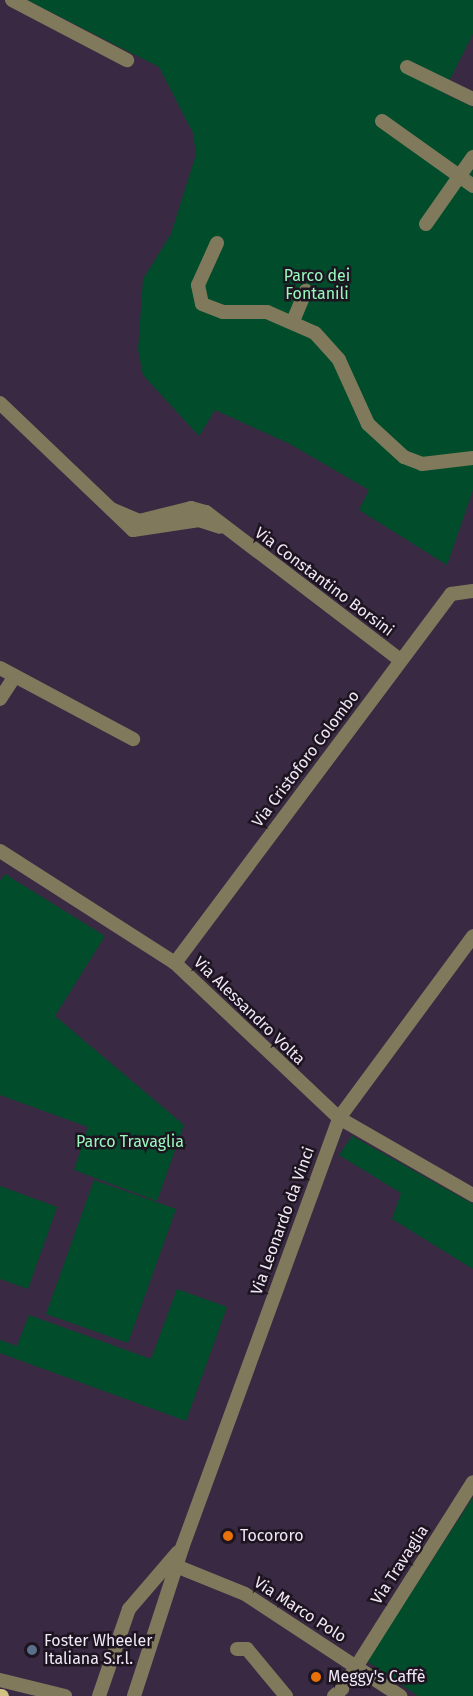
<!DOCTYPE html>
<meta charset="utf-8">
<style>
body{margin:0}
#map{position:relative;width:473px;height:1696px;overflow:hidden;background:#392942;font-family:"Fira Sans",sans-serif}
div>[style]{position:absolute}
.green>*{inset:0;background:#014d2b}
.minor>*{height:14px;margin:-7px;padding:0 7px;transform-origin:7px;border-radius:7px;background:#81795c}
.major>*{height:15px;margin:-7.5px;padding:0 7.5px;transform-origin:7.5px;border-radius:7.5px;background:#d2c184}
.dots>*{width:16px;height:16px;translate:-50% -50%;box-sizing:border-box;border:3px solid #1c1520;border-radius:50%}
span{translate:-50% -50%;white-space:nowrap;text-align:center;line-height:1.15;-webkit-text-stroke:5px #1c1520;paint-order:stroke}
.park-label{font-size:16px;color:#98f9bd}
.street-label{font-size:16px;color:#f1e7f7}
.poi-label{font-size:16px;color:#f1e7f7}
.left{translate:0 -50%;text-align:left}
</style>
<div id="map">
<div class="green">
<i style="clip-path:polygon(27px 0,473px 0,473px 34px,443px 93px,473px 107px,473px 490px,447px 565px,359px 510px,369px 490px,290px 444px,215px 410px,199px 436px,143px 375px,138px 350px,143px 279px,171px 234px,196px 154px,193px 133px,159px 67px)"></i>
<i style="clip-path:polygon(5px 874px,105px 936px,55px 1016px,184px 1125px,157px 1201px,74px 1170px,88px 1127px,0 1095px,0 881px)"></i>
<i style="clip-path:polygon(352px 1136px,473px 1204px,473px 1269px,392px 1219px,401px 1193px,339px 1155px)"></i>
<i style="clip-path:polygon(94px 1180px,176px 1209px,128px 1343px,46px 1314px)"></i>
<i style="clip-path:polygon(0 1186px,57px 1207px,28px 1289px,0 1279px)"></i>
<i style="clip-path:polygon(177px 1289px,227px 1307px,186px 1421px,0 1353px,0 1340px,17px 1346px,29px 1315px,151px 1359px)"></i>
<i style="clip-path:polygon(473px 1497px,473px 1696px,418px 1696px,367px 1661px)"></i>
</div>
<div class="minor">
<i style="left:12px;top:0;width:130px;rotate:27.6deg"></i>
<i style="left:407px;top:67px;width:73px;rotate:25.9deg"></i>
<i style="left:382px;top:121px;width:112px;rotate:35.5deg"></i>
<i style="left:426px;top:224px;width:82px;rotate:-55deg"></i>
<i style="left:217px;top:243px;width:46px;rotate:114.3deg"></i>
<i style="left:198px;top:285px;width:19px;rotate:78deg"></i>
<i style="left:202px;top:304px;width:22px;rotate:21deg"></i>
<i style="left:223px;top:312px;width:44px"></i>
<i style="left:267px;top:312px;width:52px;rotate:23.6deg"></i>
<i style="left:315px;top:333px;width:36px;rotate:48deg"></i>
<i style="left:339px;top:360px;width:70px;rotate:65.6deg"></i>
<i style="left:368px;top:424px;width:49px;rotate:42.5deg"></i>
<i style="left:404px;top:457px;width:19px;rotate:21deg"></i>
<i style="left:422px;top:464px;width:51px;rotate:-6.7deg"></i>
<i style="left:293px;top:321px;width:33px;rotate:-67deg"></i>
<i style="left:0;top:403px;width:184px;rotate:43.7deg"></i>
<i style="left:133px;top:530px;width:67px;rotate:-8.6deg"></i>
<i style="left:199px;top:520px;width:22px;rotate:18deg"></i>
<i style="left:111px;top:509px;width:30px;rotate:23deg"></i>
<i style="left:139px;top:521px;width:54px;rotate:-14deg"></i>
<i style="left:191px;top:508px;width:16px;rotate:15deg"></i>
<i style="left:206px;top:512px;width:244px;rotate:37.3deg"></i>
<i style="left:0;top:668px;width:151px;rotate:28.1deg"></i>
<i style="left:0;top:699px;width:27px;rotate:-57deg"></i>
<i style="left:0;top:851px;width:208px;rotate:32.6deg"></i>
<i style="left:175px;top:963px;width:226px;rotate:43.4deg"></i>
<i style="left:339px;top:1118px;width:155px;rotate:29.9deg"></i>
<i style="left:175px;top:963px;width:461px;rotate:-53.2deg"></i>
<i style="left:451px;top:594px;width:22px;rotate:-8deg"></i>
<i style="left:176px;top:1566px;width:74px;rotate:22.1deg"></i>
<i style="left:245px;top:1594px;width:186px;rotate:33.3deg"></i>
<i style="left:237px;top:1649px;width:10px"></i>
<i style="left:247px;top:1649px;width:61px;rotate:50.3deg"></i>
<i style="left:351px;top:1675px;width:228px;rotate:-57.7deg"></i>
<i style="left:0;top:1680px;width:67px;rotate:13.8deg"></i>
<i style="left:99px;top:1696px;width:92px;rotate:-71deg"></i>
<i style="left:129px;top:1609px;width:75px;rotate:-49.3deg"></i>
<i style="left:134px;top:1696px;width:156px;rotate:-72deg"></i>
<i style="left:182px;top:1548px;width:458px;rotate:-69.9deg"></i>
<i style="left:339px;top:1118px;width:226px;rotate:-53.6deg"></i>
<i style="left:334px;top:1696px;width:11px;rotate:-41deg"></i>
</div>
<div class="major">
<i style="left:0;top:1696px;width:1px"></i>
</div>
<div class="dots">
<i style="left:228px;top:1536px;background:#e8710a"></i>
<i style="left:32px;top:1650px;background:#5c6f8a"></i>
<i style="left:316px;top:1677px;background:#e8710a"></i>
</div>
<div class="park-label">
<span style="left:317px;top:285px">Parco dei<br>Fontanili</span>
<span style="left:130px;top:1142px">Parco Travaglia</span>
</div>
<div class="street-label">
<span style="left:324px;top:582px;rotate:37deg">Via Constantino Borsini</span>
<span style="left:306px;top:759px;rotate:-53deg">Via Cristoforo Colombo</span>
<span style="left:249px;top:1011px;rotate:44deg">Via Alessandro Volta</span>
<span style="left:283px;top:1221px;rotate:-70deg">Via Leonardo da Vinci</span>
<span style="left:400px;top:1565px;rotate:-57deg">Via Travaglia</span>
<span style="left:300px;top:1610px;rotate:33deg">Via Marco Polo</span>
</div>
<div class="poi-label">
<span class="left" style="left:240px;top:1536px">Tocororo</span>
<span class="left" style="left:44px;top:1650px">Foster Wheeler<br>Italiana S.r.l.</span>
<span class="left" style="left:328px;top:1677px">Meggy's Caffè</span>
</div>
</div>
